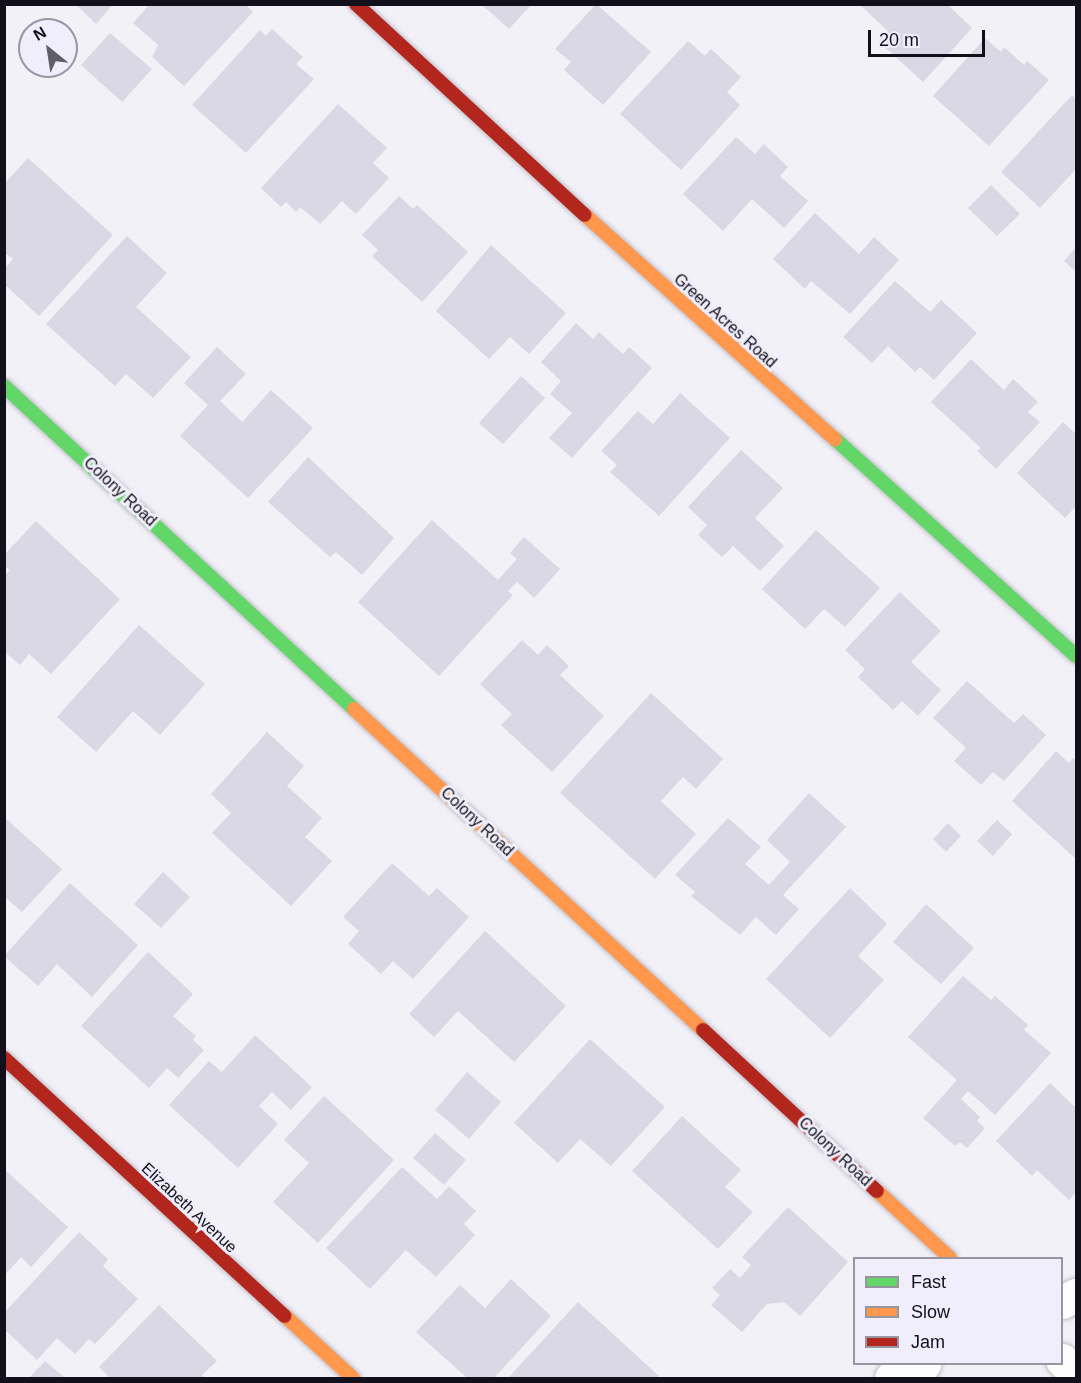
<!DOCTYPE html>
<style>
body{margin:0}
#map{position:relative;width:1081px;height:1383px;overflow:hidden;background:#f2f1f8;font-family:Arial,sans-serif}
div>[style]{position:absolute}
.building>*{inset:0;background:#d9d8e4}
.roads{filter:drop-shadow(0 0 2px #c0bec7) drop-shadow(0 0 2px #c0bec7)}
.street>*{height:33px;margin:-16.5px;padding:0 16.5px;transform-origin:16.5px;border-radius:16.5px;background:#fdfdfe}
.fast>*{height:14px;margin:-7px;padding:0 7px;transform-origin:7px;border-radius:7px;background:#63d668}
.slow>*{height:14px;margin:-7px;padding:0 7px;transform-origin:7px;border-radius:7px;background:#ff974d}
.jam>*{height:14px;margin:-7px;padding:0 7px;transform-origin:7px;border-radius:7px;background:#b3261e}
span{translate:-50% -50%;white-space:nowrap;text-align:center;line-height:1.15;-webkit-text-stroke:6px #f0eefb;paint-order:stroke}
.street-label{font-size:16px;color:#12101a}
.frame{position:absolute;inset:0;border:6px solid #12101a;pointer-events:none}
.legend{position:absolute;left:853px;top:1257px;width:210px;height:108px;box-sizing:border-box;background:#f0eefb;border:2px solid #9795a1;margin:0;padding:8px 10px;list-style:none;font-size:18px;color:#12101a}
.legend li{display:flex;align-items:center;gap:12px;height:30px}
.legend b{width:30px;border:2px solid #9795a1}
.north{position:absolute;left:18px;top:18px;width:60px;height:60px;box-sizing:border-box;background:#f0eefb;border:2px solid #9795a1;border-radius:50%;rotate:330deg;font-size:16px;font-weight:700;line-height:24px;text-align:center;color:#12101a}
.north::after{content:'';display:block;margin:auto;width:21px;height:27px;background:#605f68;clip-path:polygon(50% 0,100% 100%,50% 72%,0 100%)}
.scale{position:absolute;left:868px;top:30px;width:117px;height:27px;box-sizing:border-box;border:3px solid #12101a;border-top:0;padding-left:8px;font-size:18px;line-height:21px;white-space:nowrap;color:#12101a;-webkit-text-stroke:4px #f0eefb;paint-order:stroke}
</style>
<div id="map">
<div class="building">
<i style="clip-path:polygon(75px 4px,113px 4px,96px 24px)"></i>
<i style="clip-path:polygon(150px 4px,245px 4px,253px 12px,184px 86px,152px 57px,158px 45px,133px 23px)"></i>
<i style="clip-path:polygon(481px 4px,532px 4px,509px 29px)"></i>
<i style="clip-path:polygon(596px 4px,651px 52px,603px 105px,564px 70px,571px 62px,555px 49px)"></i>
<i style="clip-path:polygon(859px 4px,947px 4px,972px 28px,923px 82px,879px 42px,888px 31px)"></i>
<i style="clip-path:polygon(272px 29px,303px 57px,296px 64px,314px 79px,246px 153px,192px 105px,260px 30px,266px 36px)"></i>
<i style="clip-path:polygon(110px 33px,152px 69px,122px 102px,81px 65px)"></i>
<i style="clip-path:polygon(985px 38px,1001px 52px,1004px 47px,1024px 65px,1027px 61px,1049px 80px,989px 146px,933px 96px)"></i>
<i style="clip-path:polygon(688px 41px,705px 56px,711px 49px,741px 77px,727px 92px,740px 105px,681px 170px,620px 114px)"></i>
<i style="clip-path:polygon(1072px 95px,1076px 99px,1076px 169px,1040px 208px,1001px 172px)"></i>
<i style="clip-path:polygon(338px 104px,387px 148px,373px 163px,389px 178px,356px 214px,342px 201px,320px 224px,300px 207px,296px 212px,286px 202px,281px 207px,261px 188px)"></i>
<i style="clip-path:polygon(736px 137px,755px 154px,764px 144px,788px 167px,780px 176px,808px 201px,784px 228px,752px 199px,723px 231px,683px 194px)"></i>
<i style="clip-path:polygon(28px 158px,113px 235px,39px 316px,4px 284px,4px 269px,13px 259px,4px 252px,4px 184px)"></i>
<i style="clip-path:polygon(991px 185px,1020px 214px,997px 236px,968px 208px)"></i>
<i style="clip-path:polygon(399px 196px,413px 209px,417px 205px,468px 252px,422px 302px,372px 256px,378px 250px,362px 235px)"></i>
<i style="clip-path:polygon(815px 213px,859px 254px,874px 237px,899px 260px,850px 314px,811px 281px,805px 289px,773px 259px)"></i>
<i style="clip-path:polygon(127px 236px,167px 273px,136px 307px,191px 357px,153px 398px,126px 374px,115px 386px,46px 324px)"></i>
<i style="clip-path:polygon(491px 245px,566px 313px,529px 354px,510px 337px,489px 359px,436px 311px)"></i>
<i style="clip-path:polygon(1076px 247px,1076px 272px,1064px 261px)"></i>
<i style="clip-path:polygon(895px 281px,930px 312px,941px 300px,977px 333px,934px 380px,920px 367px,915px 372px,888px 346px,872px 363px,843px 337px)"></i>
<i style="clip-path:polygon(576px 323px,593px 339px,599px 332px,623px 354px,629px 347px,652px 368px,572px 458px,549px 438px,572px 413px,550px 394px,561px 381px,541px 362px)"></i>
<i style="clip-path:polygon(217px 347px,246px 374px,220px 401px,242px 422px,271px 390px,313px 428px,248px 498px,180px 436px,208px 405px,184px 383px)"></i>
<i style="clip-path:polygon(971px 359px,1004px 390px,1013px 379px,1038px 402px,1028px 412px,1040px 422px,996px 469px,977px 451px,981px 448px,931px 402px)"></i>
<i style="clip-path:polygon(521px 376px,545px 398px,503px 444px,479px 423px)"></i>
<i style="clip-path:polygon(680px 393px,730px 438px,659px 516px,610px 472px,617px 465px,601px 451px,638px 411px,653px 424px)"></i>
<i style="clip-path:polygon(1063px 422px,1076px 434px,1076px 506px,1065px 518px,1017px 473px)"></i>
<i style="clip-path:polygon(741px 450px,783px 488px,755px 518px,784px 546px,760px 571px,733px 546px,722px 557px,698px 535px,707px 525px,688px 507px)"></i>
<i style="clip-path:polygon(308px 457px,394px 538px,362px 575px,336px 552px,330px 557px,268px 502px)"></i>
<i style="clip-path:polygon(432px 520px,498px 580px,517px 559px,510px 553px,524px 537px,560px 569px,534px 598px,517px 582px,508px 591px,513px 595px,439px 676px,358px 602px)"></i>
<i style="clip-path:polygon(36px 521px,120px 599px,51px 674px,29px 654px,20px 665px,4px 651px,4px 576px,10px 570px,4px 566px,4px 555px)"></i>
<i style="clip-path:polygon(816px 530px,880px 588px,845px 627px,824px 609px,805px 629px,762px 589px)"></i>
<i style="clip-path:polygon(900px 592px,941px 631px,911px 662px,941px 690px,918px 716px,902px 701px,893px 710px,858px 677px,865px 669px,845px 650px)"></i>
<i style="clip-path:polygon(139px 625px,205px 684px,160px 735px,133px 711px,96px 752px,57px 717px)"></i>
<i style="clip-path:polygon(522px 640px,538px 655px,547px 645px,569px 666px,560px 675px,604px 716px,552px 772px,501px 725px,512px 714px,480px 684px)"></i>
<i style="clip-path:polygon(967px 681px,1014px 723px,1023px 714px,1046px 735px,1004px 781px,993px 772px,981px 785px,954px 761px,966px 748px,933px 718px)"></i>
<i style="clip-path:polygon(651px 693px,723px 759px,696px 789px,683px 777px,661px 801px,696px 834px,655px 879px,560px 793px)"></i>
<i style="clip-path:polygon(267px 732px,304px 766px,287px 786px,322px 818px,305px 837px,332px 861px,291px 906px,212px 833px,231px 813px,211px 794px)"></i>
<i style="clip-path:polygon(1056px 751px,1069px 763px,1073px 758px,1076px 761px,1076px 859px,1012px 801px)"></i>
<i style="clip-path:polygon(809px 793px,846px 827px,783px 895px,799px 909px,776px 935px,756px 917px,740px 935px,691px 896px,695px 892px,675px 875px,728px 818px,761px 847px,745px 864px,769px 885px,790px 862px,767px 840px)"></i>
<i style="clip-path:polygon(4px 817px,62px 869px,22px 912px,4px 896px)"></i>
<i style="clip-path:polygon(997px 820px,1012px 834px,993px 856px,977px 841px)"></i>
<i style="clip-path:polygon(948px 823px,961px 836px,946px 852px,933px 839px)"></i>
<i style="clip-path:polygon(392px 863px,429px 896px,437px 888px,469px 917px,413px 979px,393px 961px,381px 974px,348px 944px,359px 931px,343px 917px)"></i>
<i style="clip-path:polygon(163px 872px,190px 897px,161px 928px,134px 904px)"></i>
<i style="clip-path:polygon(70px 883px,138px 945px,92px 997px,57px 964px,38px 986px,4px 956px)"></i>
<i style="clip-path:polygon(850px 888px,887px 924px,858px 956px,884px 980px,830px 1038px,766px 979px)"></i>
<i style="clip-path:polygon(926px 904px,974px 948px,941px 984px,893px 942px)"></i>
<i style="clip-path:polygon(485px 931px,566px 1006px,514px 1062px,458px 1011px,434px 1037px,409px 1014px)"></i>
<i style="clip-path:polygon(148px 952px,193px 994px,173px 1016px,196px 1036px,193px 1040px,204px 1050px,178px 1078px,167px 1068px,149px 1088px,81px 1026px)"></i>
<i style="clip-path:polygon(963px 976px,991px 1000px,995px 996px,1028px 1025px,1024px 1030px,1051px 1053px,995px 1115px,968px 1091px,961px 1099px,980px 1117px,977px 1121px,985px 1128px,967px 1148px,960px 1142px,955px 1146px,923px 1118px,957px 1080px,908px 1037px)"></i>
<i style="clip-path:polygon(255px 1035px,312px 1087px,291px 1110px,272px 1092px,259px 1106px,278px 1124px,238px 1168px,169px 1105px,209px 1061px,222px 1072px)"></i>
<i style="clip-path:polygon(590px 1039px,665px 1107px,611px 1166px,580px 1139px,558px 1163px,514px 1123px)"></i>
<i style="clip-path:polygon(467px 1072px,501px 1102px,469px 1139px,435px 1110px)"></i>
<i style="clip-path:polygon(1050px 1083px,1076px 1108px,1076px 1192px,1069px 1200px,1037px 1170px,1032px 1176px,996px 1141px)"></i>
<i style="clip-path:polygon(324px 1096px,394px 1160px,318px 1243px,273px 1202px,309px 1163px,284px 1140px)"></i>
<i style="clip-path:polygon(682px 1116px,741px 1170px,725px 1187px,753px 1212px,718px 1249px,632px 1171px)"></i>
<i style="clip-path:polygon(435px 1133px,466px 1160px,444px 1185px,413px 1158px)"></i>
<i style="clip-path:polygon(402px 1167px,437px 1199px,449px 1186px,476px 1211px,464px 1224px,475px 1235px,436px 1277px,406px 1250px,370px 1289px,326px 1248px)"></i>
<i style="clip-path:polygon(4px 1169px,68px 1227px,31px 1267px,21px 1257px,4px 1276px)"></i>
<i style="clip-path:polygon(788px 1207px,848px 1262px,800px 1316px,784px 1302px,767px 1304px,742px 1332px,711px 1305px,720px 1295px,712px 1288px,730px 1269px,740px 1278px,751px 1265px,742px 1257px)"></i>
<i style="clip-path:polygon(79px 1232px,108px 1259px,103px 1266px,138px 1299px,95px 1344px,89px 1339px,75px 1354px,57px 1338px,37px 1360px,4px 1329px,4px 1313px)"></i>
<i style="clip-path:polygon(511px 1279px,551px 1316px,494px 1378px,467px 1378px,416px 1332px,460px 1285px,485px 1308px)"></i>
<i style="clip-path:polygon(578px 1302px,659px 1376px,656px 1378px,508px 1378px)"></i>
<i style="clip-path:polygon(159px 1305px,217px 1361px,202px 1375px,205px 1378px,110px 1378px,99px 1367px)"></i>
<i style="clip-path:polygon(45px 1361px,65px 1378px,29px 1378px)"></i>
</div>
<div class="roads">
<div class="street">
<i style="left:1062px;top:1302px;width:16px;rotate:-27deg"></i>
<i style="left:1062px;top:1360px;width:20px;rotate:45deg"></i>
<i style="left:891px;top:1378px;width:36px;rotate:-23deg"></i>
</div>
<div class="fast">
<i style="left:4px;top:386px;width:476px;rotate:42.7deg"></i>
<i style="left:835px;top:439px;width:324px;rotate:42deg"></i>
</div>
<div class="slow">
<i style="left:585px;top:215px;width:336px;rotate:41.9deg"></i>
<i style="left:354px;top:709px;width:474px;rotate:42.6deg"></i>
<i style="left:877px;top:1191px;width:99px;rotate:42.5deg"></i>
<i style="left:285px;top:1316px;width:92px;rotate:42.4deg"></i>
</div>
<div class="jam">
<i style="left:356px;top:4px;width:311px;rotate:42.7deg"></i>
<i style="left:703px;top:1030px;width:237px;rotate:42.8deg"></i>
<i style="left:4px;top:1058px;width:381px;rotate:42.6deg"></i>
</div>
</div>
<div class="street-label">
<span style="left:725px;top:321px;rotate:42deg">Green Acres Road</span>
<span style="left:120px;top:492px;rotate:43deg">Colony Road</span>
<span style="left:477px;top:822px;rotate:43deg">Colony Road</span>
<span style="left:835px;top:1152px;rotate:43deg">Colony Road</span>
<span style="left:189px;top:1208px;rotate:43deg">Elizabeth Avenue</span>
</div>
<div class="frame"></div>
<ul class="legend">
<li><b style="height:8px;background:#63d668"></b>Fast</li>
<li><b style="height:8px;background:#ff974d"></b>Slow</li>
<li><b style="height:8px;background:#b3261e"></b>Jam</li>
</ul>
<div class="north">N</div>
<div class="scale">20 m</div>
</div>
